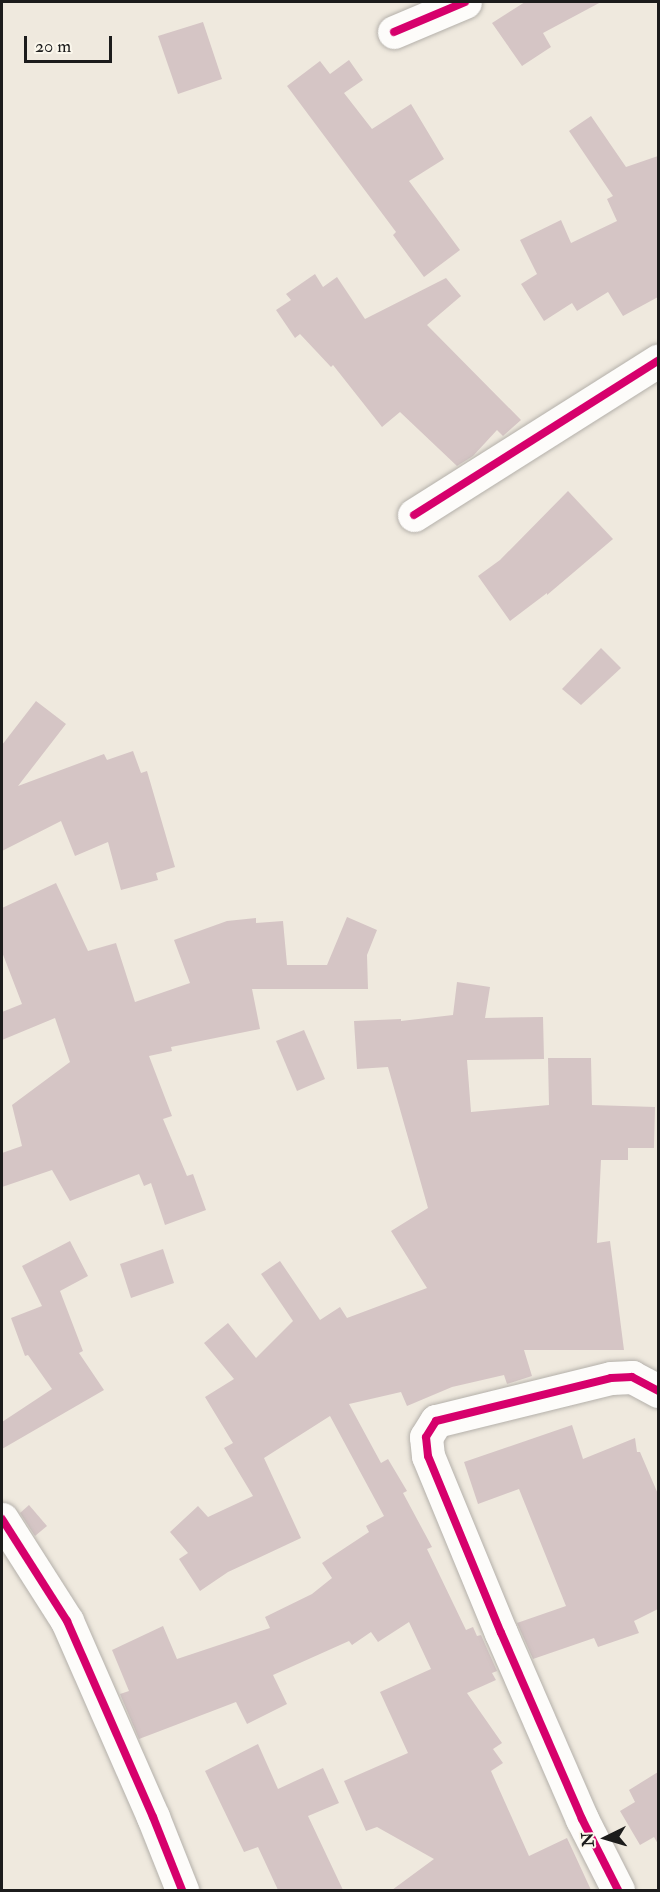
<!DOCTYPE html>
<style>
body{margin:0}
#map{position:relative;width:660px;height:1892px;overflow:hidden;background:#efe9de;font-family:"IM FELL Double Pica",serif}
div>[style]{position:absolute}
.building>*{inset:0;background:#d5c5c5}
.roads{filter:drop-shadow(0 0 2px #b4b0aa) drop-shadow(0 0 2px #b4b0aa)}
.minor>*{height:33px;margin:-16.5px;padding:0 16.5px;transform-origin:16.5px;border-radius:16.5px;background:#fdfcfa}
.cycleway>*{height:8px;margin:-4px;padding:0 4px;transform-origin:4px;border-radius:4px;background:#d6006c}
span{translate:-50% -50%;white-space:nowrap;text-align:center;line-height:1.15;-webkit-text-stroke:4.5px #fbf7ec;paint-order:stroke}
.frame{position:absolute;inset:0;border:3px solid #1c1c1c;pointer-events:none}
.north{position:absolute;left:576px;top:1808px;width:60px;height:60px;-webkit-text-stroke:4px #fbf7ec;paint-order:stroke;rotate:265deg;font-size:16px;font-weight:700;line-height:24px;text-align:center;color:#1c1c1c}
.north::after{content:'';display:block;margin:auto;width:21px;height:27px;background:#1c1c1c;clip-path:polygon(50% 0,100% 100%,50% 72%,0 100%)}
.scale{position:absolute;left:24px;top:36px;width:88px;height:27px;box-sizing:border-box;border:3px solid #1c1c1c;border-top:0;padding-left:8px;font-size:18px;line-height:21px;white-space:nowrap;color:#1c1c1c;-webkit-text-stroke:4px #fbf7ec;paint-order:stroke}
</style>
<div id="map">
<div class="building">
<i style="clip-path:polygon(525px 2px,601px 2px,543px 33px,551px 47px,522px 66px,492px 23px)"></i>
<i style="clip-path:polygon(203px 22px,222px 79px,178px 94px,158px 36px)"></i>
<i style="clip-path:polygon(349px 60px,363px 80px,344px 93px,372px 129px,411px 104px,444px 159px,409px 181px,460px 250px,424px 277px,393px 235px,396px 232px,287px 86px,320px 61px,330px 74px)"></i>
<i style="clip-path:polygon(591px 116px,626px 167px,658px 156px,658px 297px,623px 316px,608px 292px,577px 311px,572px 303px,544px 321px,521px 284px,537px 274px,520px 240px,561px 220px,571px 243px,617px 221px,607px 199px,613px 196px,569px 131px)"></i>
<i style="clip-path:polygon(315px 274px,323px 287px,337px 277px,365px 319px,446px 278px,461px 296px,427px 325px,521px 420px,503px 436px,497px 430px,473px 456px,457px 466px,400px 412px,382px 427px,333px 365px,331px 367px,300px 334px,295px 338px,276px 310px,291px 300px,286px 294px)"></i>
<i style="clip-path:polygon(568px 491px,613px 539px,547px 595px,547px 593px,510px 621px,478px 576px,500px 560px)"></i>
<i style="clip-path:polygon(601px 648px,621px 668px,581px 705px,562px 689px)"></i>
<i style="clip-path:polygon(36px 701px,66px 724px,18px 786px,104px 754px,107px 760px,133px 751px,141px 773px,147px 771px,175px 867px,156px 873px,158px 880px,121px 890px,108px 842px,75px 856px,61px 821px,2px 851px,2px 745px)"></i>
<i style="clip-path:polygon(56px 883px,88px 951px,116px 943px,135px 1002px,190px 983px,174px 940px,227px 921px,256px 918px,256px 923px,283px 921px,287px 965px,327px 965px,347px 917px,377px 930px,367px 955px,368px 989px,252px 989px,260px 1029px,171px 1047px,172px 1051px,149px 1056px,172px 1116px,163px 1119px,187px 1176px,193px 1174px,206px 1210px,165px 1225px,151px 1183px,144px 1186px,139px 1174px,70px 1201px,52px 1170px,2px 1187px,2px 1153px,22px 1146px,12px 1105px,70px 1062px,55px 1018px,2px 1040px,2px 1012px,22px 1004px,2px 952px,2px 908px)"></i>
<i style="clip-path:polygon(457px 982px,490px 987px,485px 1018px,543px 1017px,544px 1059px,467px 1060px,471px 1112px,549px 1105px,548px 1058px,591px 1058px,592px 1105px,655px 1107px,654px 1148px,628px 1148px,628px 1160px,601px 1160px,597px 1243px,610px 1241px,624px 1350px,524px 1350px,532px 1376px,507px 1384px,504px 1375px,452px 1387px,407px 1406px,401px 1392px,349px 1404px,381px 1463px,388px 1459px,407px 1491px,403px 1493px,432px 1547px,427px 1549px,466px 1630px,473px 1627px,477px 1636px,481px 1635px,497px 1671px,492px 1673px,496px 1680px,467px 1693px,502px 1743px,493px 1749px,503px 1763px,491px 1771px,529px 1856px,567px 1838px,591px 1890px,392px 1890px,434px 1859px,377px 1827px,366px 1831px,344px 1781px,408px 1753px,380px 1692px,431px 1669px,409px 1622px,378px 1642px,371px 1632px,352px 1645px,349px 1641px,273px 1675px,287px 1704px,247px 1724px,236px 1702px,139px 1739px,120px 1694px,129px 1691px,112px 1650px,163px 1626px,177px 1659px,270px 1628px,265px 1617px,312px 1594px,332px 1578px,322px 1563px,369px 1532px,366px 1526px,384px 1516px,330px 1416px,264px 1458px,301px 1538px,228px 1572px,200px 1591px,179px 1559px,188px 1553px,170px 1532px,198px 1506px,208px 1517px,253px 1496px,224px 1448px,233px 1443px,205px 1397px,234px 1379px,204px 1343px,228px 1323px,256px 1358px,293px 1321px,261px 1274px,280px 1261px,320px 1320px,340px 1307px,347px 1318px,427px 1288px,391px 1231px,428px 1208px,388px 1067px,357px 1069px,354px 1021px,401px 1019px,401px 1021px,453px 1015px)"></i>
<i style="clip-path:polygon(304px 1030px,325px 1079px,297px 1091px,276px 1041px)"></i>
<i style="clip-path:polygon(70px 1241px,88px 1276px,60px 1291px,83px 1351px,79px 1353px,104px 1390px,2px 1449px,2px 1422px,52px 1389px,28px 1355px,25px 1356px,11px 1318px,42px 1306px,22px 1266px)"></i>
<i style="clip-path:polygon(163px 1249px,174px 1283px,131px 1298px,120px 1264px)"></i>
<i style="clip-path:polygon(572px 1425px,583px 1459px,635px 1438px,637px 1452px,640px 1452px,658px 1494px,658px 1609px,634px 1621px,639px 1633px,598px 1647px,594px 1638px,533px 1659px,517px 1623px,566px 1606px,519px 1489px,478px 1504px,464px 1462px)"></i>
<i style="clip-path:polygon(29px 1505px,47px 1526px,35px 1536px,20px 1513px)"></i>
<i style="clip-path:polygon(258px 1744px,278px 1789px,323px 1768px,339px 1803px,308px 1816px,343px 1890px,278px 1890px,258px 1847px,244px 1852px,205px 1771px)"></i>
<i style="clip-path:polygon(658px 1772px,658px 1844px,654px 1837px,640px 1845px,620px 1811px,635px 1802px,629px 1790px)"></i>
</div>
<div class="roads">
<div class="minor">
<i style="left:394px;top:32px;width:77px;rotate:-22.9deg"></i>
<i style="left:414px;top:515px;width:289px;rotate:-32.3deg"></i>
<i style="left:2px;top:1519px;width:121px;rotate:57.5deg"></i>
<i style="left:67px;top:1621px;width:214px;rotate:66.3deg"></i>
<i style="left:153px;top:1817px;width:79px;rotate:68.3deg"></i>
<i style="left:618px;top:1890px;width:80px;rotate:-116.9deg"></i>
<i style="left:582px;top:1819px;width:203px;rotate:-113.5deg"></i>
<i style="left:501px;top:1633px;width:191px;rotate:-112.4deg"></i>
<i style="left:428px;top:1456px;width:19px;rotate:-96deg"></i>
<i style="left:426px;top:1437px;width:19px;rotate:-58deg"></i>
<i style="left:436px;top:1421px;width:180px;rotate:-13.8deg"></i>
<i style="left:611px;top:1378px;width:21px;rotate:-3deg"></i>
<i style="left:632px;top:1377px;width:30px;rotate:28deg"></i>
</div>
</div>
<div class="cycleway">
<i style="left:394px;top:32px;width:77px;rotate:-22.9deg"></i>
<i style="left:414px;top:515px;width:289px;rotate:-32.3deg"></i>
<i style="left:2px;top:1519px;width:121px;rotate:57.5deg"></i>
<i style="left:67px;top:1621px;width:214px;rotate:66.3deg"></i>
<i style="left:153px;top:1817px;width:79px;rotate:68.3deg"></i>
<i style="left:618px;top:1890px;width:80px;rotate:-116.9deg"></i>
<i style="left:582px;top:1819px;width:203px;rotate:-113.5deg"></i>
<i style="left:501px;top:1633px;width:191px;rotate:-112.4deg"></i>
<i style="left:428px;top:1456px;width:19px;rotate:-96deg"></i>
<i style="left:426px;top:1437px;width:19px;rotate:-58deg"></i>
<i style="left:436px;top:1421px;width:180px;rotate:-13.8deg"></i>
<i style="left:611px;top:1378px;width:21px;rotate:-3deg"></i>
<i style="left:632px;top:1377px;width:30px;rotate:28deg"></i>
</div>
<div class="frame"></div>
<div class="north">N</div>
<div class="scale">20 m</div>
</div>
